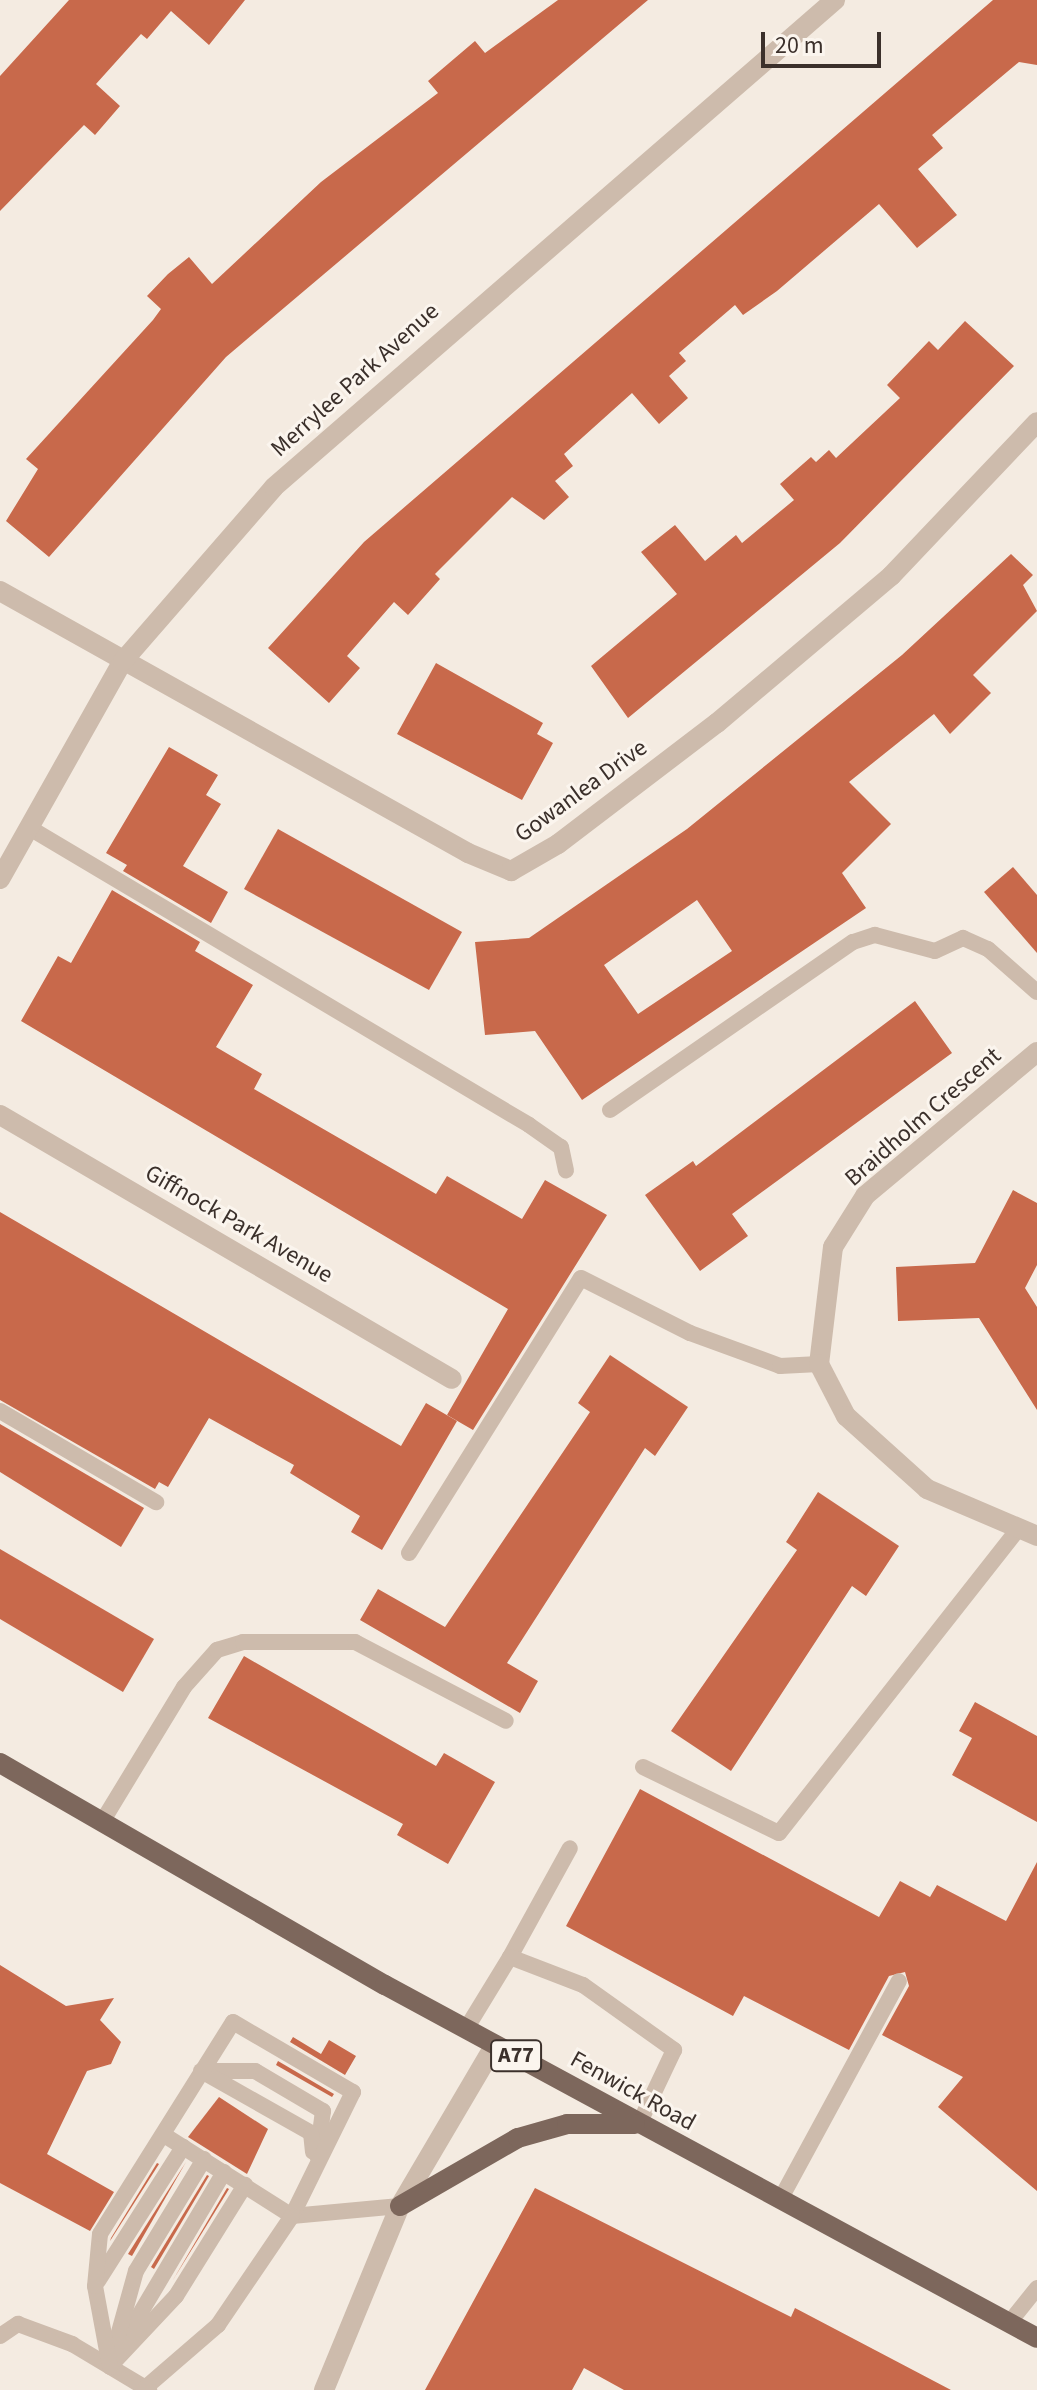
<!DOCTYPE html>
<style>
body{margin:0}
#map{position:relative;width:1037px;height:2390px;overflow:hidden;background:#f4ebe1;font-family:"Source Sans 3",sans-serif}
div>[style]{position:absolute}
.building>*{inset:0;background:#c8694b}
.lane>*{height:16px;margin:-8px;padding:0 8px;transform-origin:8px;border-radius:8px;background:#cdbbac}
.street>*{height:20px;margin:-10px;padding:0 10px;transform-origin:10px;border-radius:10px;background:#cdbbac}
.primary>*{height:20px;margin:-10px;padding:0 10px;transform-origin:10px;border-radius:10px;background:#7d675c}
span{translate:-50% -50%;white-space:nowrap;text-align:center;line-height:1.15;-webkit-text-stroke:6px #fbf5ee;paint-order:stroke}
.shield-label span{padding:2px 6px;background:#fbf5ee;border:2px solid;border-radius:6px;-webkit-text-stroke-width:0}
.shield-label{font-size:22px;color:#3b302b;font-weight:700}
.street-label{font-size:24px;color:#3b302b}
.scale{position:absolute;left:761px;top:32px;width:120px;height:36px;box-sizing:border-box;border:4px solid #3b302b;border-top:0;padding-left:10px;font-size:24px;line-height:28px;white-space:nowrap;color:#3b302b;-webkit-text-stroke:6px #fbf5ee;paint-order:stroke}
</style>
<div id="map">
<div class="building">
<i style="clip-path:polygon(69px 0,245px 0,209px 45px,171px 11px,147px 39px,141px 34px,96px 84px,120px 106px,95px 135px,84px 125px,0 211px,0 76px)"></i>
<i style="clip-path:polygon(558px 0,648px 0,226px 357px,49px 557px,6px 521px,38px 469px,26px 459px,153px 320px,161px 309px,147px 296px,168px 274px,189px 257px,212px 284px,321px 182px,438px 93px,428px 81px,475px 41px,485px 53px)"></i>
<i style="clip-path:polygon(993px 0,1037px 0,1037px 65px,1019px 62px,932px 135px,943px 148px,918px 169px,957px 215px,917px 248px,879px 204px,777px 291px,743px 315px,735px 305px,679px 353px,686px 361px,669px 376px,688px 398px,659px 424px,632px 393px,564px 454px,573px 466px,555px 481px,569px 497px,544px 520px,512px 497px,435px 574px,440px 579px,408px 615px,394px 602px,347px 656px,360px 668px,329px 703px,268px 648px,364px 542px)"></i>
<i style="clip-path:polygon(965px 321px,1014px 366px,840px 543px,628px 718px,591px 666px,677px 594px,641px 552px,675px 525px,705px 561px,736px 535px,742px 543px,794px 500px,780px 484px,811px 457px,816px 462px,829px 450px,836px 458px,900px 398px,887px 385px,929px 341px,938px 350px)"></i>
<i style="clip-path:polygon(evenodd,1011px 554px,1033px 575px,1023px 585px,1037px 611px,973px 675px,991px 693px,950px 734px,934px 714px,849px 782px,891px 824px,842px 873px,866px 908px,582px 1100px,535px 1031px,485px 1035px,475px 942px,529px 938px,687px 829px,902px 655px,1011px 554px,697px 900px,732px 951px,638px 1014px,604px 965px,697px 900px)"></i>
<i style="clip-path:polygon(436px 663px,543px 723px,537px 734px,553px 743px,522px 800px,397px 734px)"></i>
<i style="clip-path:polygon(169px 747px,218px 775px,206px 795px,221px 804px,183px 866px,228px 892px,211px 923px,123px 871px,127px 865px,106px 853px)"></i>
<i style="clip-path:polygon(278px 829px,462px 932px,429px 990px,244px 889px)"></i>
<i style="clip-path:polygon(1013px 867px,1037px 895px,1037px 953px,984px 892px)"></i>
<i style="clip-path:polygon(112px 890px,200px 942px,195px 951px,253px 985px,216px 1047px,262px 1074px,254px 1089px,436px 1194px,447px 1176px,522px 1219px,545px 1180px,607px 1215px,473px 1430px,447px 1415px,508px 1309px,21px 1021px,58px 956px,71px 963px)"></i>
<i style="clip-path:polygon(915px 1001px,952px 1053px,732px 1214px,748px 1236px,700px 1271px,645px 1195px,693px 1161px,696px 1166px)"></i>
<i style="clip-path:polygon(1013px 1190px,1037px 1203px,1037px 1265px,1025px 1288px,1037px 1307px,1037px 1410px,979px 1318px,898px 1321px,896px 1267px,975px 1263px)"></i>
<i style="clip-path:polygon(0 1212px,401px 1446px,426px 1403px,457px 1421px,382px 1550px,351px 1532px,360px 1516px,290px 1473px,294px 1465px,209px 1418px,168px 1487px,159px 1482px,155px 1489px,0 1400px)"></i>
<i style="clip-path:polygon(610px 1355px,688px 1407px,655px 1456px,645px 1448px,507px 1663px,538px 1681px,520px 1713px,360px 1620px,378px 1589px,445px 1627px,590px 1412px,578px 1403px)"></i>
<i style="clip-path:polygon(0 1424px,144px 1508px,121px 1547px,0 1472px)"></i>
<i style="clip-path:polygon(818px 1492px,899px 1546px,866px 1596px,852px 1586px,731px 1771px,671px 1731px,797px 1550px,786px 1542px)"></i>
<i style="clip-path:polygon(0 1549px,154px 1639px,123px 1692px,0 1619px)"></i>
<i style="clip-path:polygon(244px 1656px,436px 1766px,444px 1753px,495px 1782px,448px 1864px,397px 1835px,403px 1824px,208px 1718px)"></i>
<i style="clip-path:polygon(975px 1702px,1037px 1736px,1037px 1822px,952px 1775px,972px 1738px,959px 1731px)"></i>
<i style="clip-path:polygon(640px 1789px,879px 1917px,900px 1881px,930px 1897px,937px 1885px,1006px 1921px,1037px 1862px,1037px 2191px,938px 2107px,963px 2077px,882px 2035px,909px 1986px,905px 1972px,889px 1976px,849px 2050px,744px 1996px,733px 2016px,566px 1926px)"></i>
<i style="clip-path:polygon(0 1965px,66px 2006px,114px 1998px,100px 2020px,121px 2042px,111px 2064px,87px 2071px,47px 2154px,114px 2192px,90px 2231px,0 2183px)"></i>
<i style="clip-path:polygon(293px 2037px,321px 2054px,329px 2040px,356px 2056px,345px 2075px,290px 2042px)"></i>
<i style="clip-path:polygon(278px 2061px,334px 2094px,332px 2097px,276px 2065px)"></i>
<i style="clip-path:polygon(219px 2097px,268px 2129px,247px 2174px,188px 2137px)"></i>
<i style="clip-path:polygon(186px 2162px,132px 2256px,128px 2254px)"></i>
<i style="clip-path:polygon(157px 2163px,159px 2164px,110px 2241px,111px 2238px)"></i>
<i style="clip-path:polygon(207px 2175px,209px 2176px,154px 2269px,151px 2267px)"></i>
<i style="clip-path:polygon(227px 2188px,229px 2189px,173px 2280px)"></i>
<i style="clip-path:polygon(535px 2188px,791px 2317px,795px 2308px,951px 2390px,624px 2390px,584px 2368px,572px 2390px,425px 2390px)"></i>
</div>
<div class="lane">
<i style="left:28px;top:827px;width:583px;rotate:30.74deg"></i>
<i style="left:529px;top:1125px;width:39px;rotate:35deg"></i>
<i style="left:561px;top:1147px;width:24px;rotate:78deg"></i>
<i style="left:610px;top:1110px;width:295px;rotate:-34.7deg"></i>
<i style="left:853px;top:942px;width:23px;rotate:-18deg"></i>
<i style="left:875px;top:935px;width:62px;rotate:14.9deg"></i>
<i style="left:935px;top:951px;width:31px;rotate:-25deg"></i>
<i style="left:963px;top:938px;width:27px;rotate:24deg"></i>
<i style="left:988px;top:949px;width:65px;rotate:41.3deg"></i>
<i style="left:0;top:1411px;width:181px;rotate:30.3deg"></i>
<i style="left:409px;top:1553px;width:324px;rotate:-58deg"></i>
<i style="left:581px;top:1278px;width:122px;rotate:26.8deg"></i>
<i style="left:690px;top:1333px;width:96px;rotate:20.1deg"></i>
<i style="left:780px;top:1366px;width:39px;rotate:-3deg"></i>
<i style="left:643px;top:1767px;width:151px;rotate:25.9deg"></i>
<i style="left:779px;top:1833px;width:383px;rotate:-51.8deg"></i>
<i style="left:102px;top:1822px;width:158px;rotate:-58.7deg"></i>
<i style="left:184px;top:1687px;width:50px;rotate:-48.3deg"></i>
<i style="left:217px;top:1650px;width:27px;rotate:-17deg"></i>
<i style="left:243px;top:1642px;width:112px"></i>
<i style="left:355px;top:1642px;width:170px;rotate:27.6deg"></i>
<i style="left:510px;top:1957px;width:124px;rotate:-61.2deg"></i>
<i style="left:466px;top:2029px;width:84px;rotate:-58.6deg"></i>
<i style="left:510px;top:1957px;width:78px;rotate:21deg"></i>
<i style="left:583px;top:1985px;width:112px;rotate:35.5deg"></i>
<i style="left:674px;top:2050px;width:82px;rotate:115.3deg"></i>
<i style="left:201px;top:2071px;width:54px"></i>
<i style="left:255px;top:2071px;width:79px;rotate:30.5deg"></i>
<i style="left:323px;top:2111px;width:45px;rotate:97.6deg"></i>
<i style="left:205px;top:2073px;width:122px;rotate:29.5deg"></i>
<i style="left:311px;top:2133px;width:19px;rotate:84deg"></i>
<i style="left:164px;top:2135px;width:151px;rotate:32.3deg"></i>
<i style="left:292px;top:2216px;width:108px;rotate:-5.3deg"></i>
<i style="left:780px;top:2200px;width:249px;rotate:-61.5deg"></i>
<i style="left:98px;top:2281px;width:159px;rotate:-57.6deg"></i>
<i style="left:1009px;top:2323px;width:45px;rotate:-51.3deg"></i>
<i style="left:0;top:2336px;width:22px;rotate:-34deg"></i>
<i style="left:18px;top:2324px;width:58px;rotate:20.3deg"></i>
<i style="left:72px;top:2344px;width:90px;rotate:30.9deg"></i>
<i style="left:122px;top:2344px;width:200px;rotate:-59.3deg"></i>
<i style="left:111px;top:2361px;width:93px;rotate:-74.5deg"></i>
<i style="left:136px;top:2271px;width:131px;rotate:-58.7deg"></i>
<i style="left:113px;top:2363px;width:92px;rotate:-46.8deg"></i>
<i style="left:176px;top:2296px;width:131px;rotate:-58.1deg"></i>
<i style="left:110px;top:2367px;width:82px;rotate:-100.5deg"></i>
<i style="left:95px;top:2286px;width:52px;rotate:-84.5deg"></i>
<i style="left:100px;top:2234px;width:250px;rotate:-57.9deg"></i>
<i style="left:233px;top:2022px;width:139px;rotate:30.3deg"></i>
<i style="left:353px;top:2092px;width:138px;rotate:116.2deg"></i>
<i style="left:292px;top:2216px;width:132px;rotate:124.2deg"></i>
<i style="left:218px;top:2325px;width:96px;rotate:139.2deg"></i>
</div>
<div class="street">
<i style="left:0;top:591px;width:536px;rotate:29.24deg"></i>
<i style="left:468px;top:853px;width:47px;rotate:22.7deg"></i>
<i style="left:511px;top:871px;width:54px;rotate:-29.9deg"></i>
<i style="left:558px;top:844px;width:200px;rotate:-37.3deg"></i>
<i style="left:717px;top:723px;width:228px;rotate:-40.2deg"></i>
<i style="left:891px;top:576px;width:212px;rotate:-46.5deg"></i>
<i style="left:0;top:879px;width:250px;rotate:-60.6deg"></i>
<i style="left:123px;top:661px;width:230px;rotate:-49deg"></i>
<i style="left:274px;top:487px;width:743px;rotate:-40.96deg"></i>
<i style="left:1037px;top:1052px;width:224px;rotate:140.1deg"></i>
<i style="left:865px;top:1196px;width:60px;rotate:122.1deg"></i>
<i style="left:833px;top:1247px;width:118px;rotate:96.8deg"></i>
<i style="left:819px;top:1364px;width:59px;rotate:62.6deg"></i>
<i style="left:846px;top:1416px;width:109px;rotate:42deg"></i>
<i style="left:927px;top:1489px;width:120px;rotate:23.1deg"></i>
<i style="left:0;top:1115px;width:523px;rotate:30.29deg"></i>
<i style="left:324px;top:2390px;width:199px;rotate:-67.6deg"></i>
<i style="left:400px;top:2206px;width:187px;rotate:-59.5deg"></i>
</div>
<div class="primary">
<i style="left:0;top:1763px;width:444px;rotate:30deg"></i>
<i style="left:385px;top:1985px;width:741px;rotate:28.43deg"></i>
<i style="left:400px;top:2206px;width:136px;rotate:-30deg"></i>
<i style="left:518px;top:2138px;width:51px;rotate:-15.9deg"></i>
<i style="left:567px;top:2124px;width:68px"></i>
</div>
<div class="shield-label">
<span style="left:516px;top:2056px">A77</span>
</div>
<div class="street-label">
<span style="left:355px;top:380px;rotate:-42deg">Merrylee Park Avenue</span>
<span style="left:581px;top:791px;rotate:-36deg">Gowanlea Drive</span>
<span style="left:923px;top:1117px;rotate:-41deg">Braidholm Crescent</span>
<span style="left:239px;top:1224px;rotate:30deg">Giffnock Park Avenue</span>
<span style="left:633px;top:2091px;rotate:29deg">Fenwick Road</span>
</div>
<div class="scale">20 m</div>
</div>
